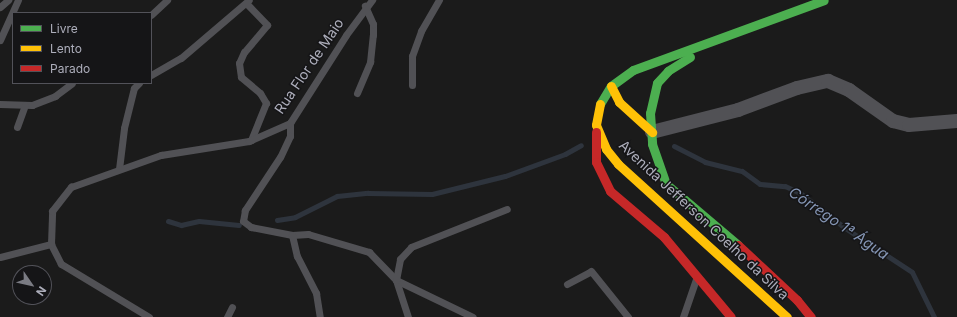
<!DOCTYPE html>
<meta charset="utf-8">
<style>
body{margin:0}
#map{position:relative;width:957px;height:317px;overflow:hidden;background:#1b1b1b;font-family:Inter,sans-serif}
div>[style]{position:absolute}
.stream>*{height:5px;margin:-2.5px;padding:0 2.5px;transform-origin:2.5px;border-radius:2.5px;background:#2e343d}
.lane>*{height:7px;margin:-3.5px;padding:0 3.5px;transform-origin:3.5px;border-radius:3.5px;background:#515155}
.street>*{height:14px;margin:-7px;padding:0 7px;transform-origin:7px;border-radius:7px;background:#515155}
.fast>*{height:9px;margin:-4.5px;padding:0 4.5px;transform-origin:4.5px;border-radius:4.5px;background:#4caf50}
.slow>*{height:9px;margin:-4.5px;padding:0 4.5px;transform-origin:4.5px;border-radius:4.5px;background:#ffc107}
.jam>*{height:9px;margin:-4.5px;padding:0 4.5px;transform-origin:4.5px;border-radius:4.5px;background:#c62828}
span{translate:-50% -50%;white-space:nowrap;text-align:center;line-height:1.15;-webkit-text-stroke:3px #151517;paint-order:stroke}
.street-label{font-size:14px;color:#adaebb}
.water-label{font-size:15px;color:#8596b5;font-style:italic}
.legend{position:absolute;left:12px;top:12px;width:140px;height:72px;box-sizing:border-box;background:#151517;border:1px solid #525259;margin:0;padding:5px 7px;list-style:none;font-size:12px;color:#adaebb}
.legend li{display:flex;align-items:center;gap:8px;height:20px}
.legend b{width:20px;border:1px solid #525259}
.north{position:absolute;left:12px;top:265px;width:40px;height:40px;box-sizing:border-box;background:#151517;border:1px solid #525259;border-radius:50%;rotate:124deg;font-size:11px;font-weight:700;line-height:16px;text-align:center;color:#adaebb}
.north::after{content:'';display:block;margin:auto;width:14px;height:18px;background:#7a7b83;clip-path:polygon(50% 0,100% 100%,50% 72%,0 100%)}
</style>
<div id="map">
<div class="stream">
<i style="left:674px;top:146px;width:35px;rotate:27deg"></i>
<i style="left:705px;top:162px;width:38px;rotate:14deg"></i>
<i style="left:742px;top:171px;width:22px;rotate:36deg"></i>
<i style="left:760px;top:184px;width:25px;rotate:5deg"></i>
<i style="left:785px;top:186px;width:17px;rotate:25deg"></i>
<i style="left:800px;top:193px;width:57px;rotate:37.9deg"></i>
<i style="left:845px;top:228px;width:80px;rotate:33.3deg"></i>
<i style="left:912px;top:272px;width:50px;rotate:63.9deg"></i>
<i style="left:277px;top:220px;width:18px;rotate:-9deg"></i>
<i style="left:295px;top:217px;width:47px;rotate:-26.6deg"></i>
<i style="left:337px;top:196px;width:31px;rotate:-6deg"></i>
<i style="left:368px;top:193px;width:64px;rotate:0.9deg"></i>
<i style="left:432px;top:194px;width:75px;rotate:-13.9deg"></i>
<i style="left:505px;top:176px;width:64px;rotate:-20.1deg"></i>
<i style="left:565px;top:154px;width:18px;rotate:-29deg"></i>
<i style="left:168px;top:221px;width:14px;rotate:17deg"></i>
<i style="left:181px;top:225px;width:18px;rotate:-13deg"></i>
<i style="left:199px;top:221px;width:40px;rotate:5.7deg"></i>
</div>
<div class="lane">
<i style="left:247px;top:4px;width:29px;rotate:46deg"></i>
<i style="left:267px;top:25px;width:35px;rotate:130deg"></i>
<i style="left:244px;top:52px;width:12px;rotate:114deg"></i>
<i style="left:239px;top:63px;width:14px;rotate:82deg"></i>
<i style="left:241px;top:77px;width:25px;rotate:40deg"></i>
<i style="left:260px;top:93px;width:12px;rotate:59deg"></i>
<i style="left:266px;top:103px;width:40px;rotate:112deg"></i>
<i style="left:0;top:7px;width:11px;rotate:-41deg"></i>
<i style="left:151px;top:15px;width:22px;rotate:-43deg"></i>
<i style="left:0;top:40px;width:44px;rotate:-65.8deg"></i>
<i style="left:151px;top:75px;width:34px;rotate:-30deg"></i>
<i style="left:181px;top:58px;width:89px;rotate:-40.5deg"></i>
<i style="left:412px;top:85px;width:29px;rotate:-90deg"></i>
<i style="left:412px;top:56px;width:27px;rotate:-70deg"></i>
<i style="left:421px;top:31px;width:36px;rotate:-60deg"></i>
<i style="left:357px;top:93px;width:34px;rotate:-67deg"></i>
<i style="left:370px;top:62px;width:27px;rotate:-84deg"></i>
<i style="left:373px;top:35px;width:11px;rotate:-90deg"></i>
<i style="left:373px;top:24px;width:20px;rotate:-114deg"></i>
<i style="left:0;top:104px;width:32px;rotate:2deg"></i>
<i style="left:32px;top:105px;width:25px;rotate:-21deg"></i>
<i style="left:55px;top:96px;width:21px;rotate:-37deg"></i>
<i style="left:290px;top:123px;width:13px;rotate:90deg"></i>
<i style="left:290px;top:136px;width:23px;rotate:115deg"></i>
<i style="left:280px;top:157px;width:64px;rotate:123.4deg"></i>
<i style="left:245px;top:210px;width:11px;rotate:100deg"></i>
<i style="left:243px;top:221px;width:10px;rotate:37deg"></i>
<i style="left:251px;top:227px;width:42px;rotate:11deg"></i>
<i style="left:292px;top:235px;width:16px;rotate:-4deg"></i>
<i style="left:308px;top:234px;width:64px;rotate:16.4deg"></i>
<i style="left:369px;top:252px;width:39px;rotate:46deg"></i>
<i style="left:396px;top:280px;width:85px;rotate:25.7deg"></i>
<i style="left:17px;top:127px;width:23px;rotate:-70deg"></i>
<i style="left:119px;top:169px;width:41px;rotate:-83deg"></i>
<i style="left:124px;top:128px;width:41px;rotate:-76deg"></i>
<i style="left:134px;top:88px;width:7px;rotate:-45deg"></i>
<i style="left:292px;top:235px;width:22px;rotate:77deg"></i>
<i style="left:297px;top:256px;width:42px;rotate:62.8deg"></i>
<i style="left:316px;top:293px;width:24px;rotate:81deg"></i>
<i style="left:0;top:257px;width:53px;rotate:-14.3deg"></i>
<i style="left:567px;top:284px;width:27px;rotate:-28deg"></i>
<i style="left:591px;top:271px;width:59px;rotate:51.2deg"></i>
<i style="left:149px;top:317px;width:103px;rotate:-148.9deg"></i>
<i style="left:61px;top:264px;width:22px;rotate:-117deg"></i>
<i style="left:51px;top:244px;width:33px;rotate:-88deg"></i>
<i style="left:52px;top:211px;width:31px;rotate:-52deg"></i>
<i style="left:71px;top:187px;width:96px;rotate:-19.6deg"></i>
<i style="left:161px;top:155px;width:89px;rotate:-9deg"></i>
<i style="left:249px;top:141px;width:45px;rotate:-23.7deg"></i>
<i style="left:290px;top:123px;width:104px;rotate:-57.5deg"></i>
<i style="left:346px;top:35px;width:44px;rotate:-53.4deg"></i>
<i style="left:227px;top:317px;width:11px;rotate:-63deg"></i>
<i style="left:408px;top:317px;width:39px;rotate:-108deg"></i>
<i style="left:396px;top:280px;width:21px;rotate:-79deg"></i>
<i style="left:400px;top:259px;width:16px;rotate:-47deg"></i>
<i style="left:411px;top:247px;width:103px;rotate:-21.6deg"></i>
<i style="left:683px;top:317px;width:40px;rotate:-71.1deg"></i>
</div>
<div class="street">
<i style="left:652px;top:132px;width:89px;rotate:-14.3deg"></i>
<i style="left:738px;top:110px;width:63px;rotate:-20.4deg"></i>
<i style="left:797px;top:88px;width:32px;rotate:-13deg"></i>
<i style="left:828px;top:81px;width:23px;rotate:23deg"></i>
<i style="left:849px;top:90px;width:54px;rotate:35.2deg"></i>
<i style="left:893px;top:121px;width:16px;rotate:14deg"></i>
<i style="left:909px;top:125px;width:48px;rotate:-4.8deg"></i>
</div>
<div class="fast">
<i style="left:690px;top:57px;width:26px;rotate:148deg"></i>
<i style="left:668px;top:71px;width:16px;rotate:133deg"></i>
<i style="left:657px;top:83px;width:31px;rotate:103deg"></i>
<i style="left:650px;top:113px;width:31px;rotate:86deg"></i>
<i style="left:652px;top:144px;width:42px;rotate:70.7deg"></i>
<i style="left:666px;top:184px;width:94px;rotate:40.3deg"></i>
<i style="left:600px;top:104px;width:21px;rotate:-59deg"></i>
<i style="left:611px;top:86px;width:27px;rotate:-36deg"></i>
<i style="left:633px;top:70px;width:203px;rotate:-20.1deg"></i>
</div>
<div class="slow">
<i style="left:611px;top:86px;width:18px;rotate:63deg"></i>
<i style="left:619px;top:102px;width:45px;rotate:42.3deg"></i>
<i style="left:600px;top:104px;width:21px;rotate:101deg"></i>
<i style="left:596px;top:125px;width:26px;rotate:67deg"></i>
<i style="left:606px;top:149px;width:19px;rotate:51deg"></i>
<i style="left:618px;top:164px;width:228px;rotate:42.2deg"></i>
</div>
<div class="jam">
<i style="left:596px;top:132px;width:30px;rotate:90deg"></i>
<i style="left:596px;top:162px;width:32px;rotate:64deg"></i>
<i style="left:610px;top:191px;width:71px;rotate:40.4deg"></i>
<i style="left:664px;top:237px;width:104px;rotate:50.1deg"></i>
<i style="left:738px;top:245px;width:81px;rotate:43deg"></i>
<i style="left:797px;top:300px;width:22px;rotate:51deg"></i>
</div>
<div class="street-label">
<span style="left:309px;top:66px;rotate:-56deg">Rua Flor de Maio</span>
<span style="left:704px;top:220px;rotate:43deg">Avenida Jefferson Coelho da Silva</span>
</div>
<div class="water-label">
<span style="left:839px;top:223px;rotate:34deg">Córrego 1ª Água</span>
</div>
<ul class="legend">
<li><b style="height:5px;background:#4caf50"></b>Livre</li>
<li><b style="height:5px;background:#ffc107"></b>Lento</li>
<li><b style="height:5px;background:#c62828"></b>Parado</li>
</ul>
<div class="north">N</div>
</div>
